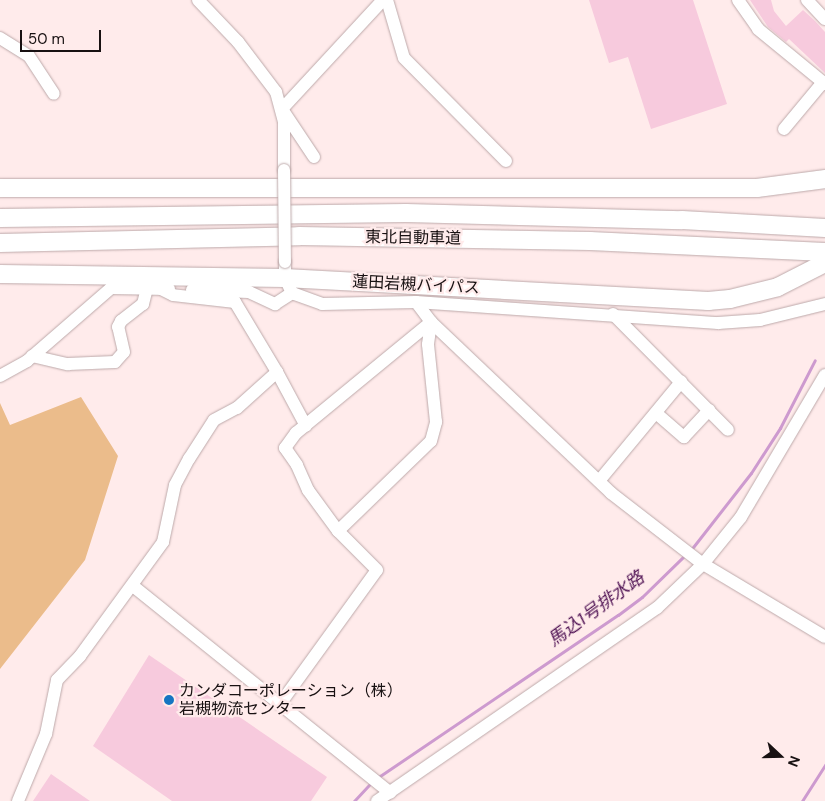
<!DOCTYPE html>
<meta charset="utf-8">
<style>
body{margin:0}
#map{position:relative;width:825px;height:801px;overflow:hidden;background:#ffebeb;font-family:"DM Sans","Noto Sans JP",sans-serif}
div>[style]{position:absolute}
.green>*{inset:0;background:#ebbc8b}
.stream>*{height:3px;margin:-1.5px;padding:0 1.5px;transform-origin:1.5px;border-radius:1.5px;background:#cd9acf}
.building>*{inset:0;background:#f7cadd}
.roads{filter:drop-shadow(0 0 1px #bda9aa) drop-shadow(0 0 1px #bda9aa)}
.minor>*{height:12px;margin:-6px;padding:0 6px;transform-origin:6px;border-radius:6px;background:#fff}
.highway>*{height:18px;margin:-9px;padding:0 9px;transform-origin:9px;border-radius:9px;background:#fff}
.bridges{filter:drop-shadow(0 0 1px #bda9aa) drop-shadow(0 0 1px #bda9aa)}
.minor-bridge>*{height:12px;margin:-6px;padding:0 6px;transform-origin:6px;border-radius:6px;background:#fff}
.dots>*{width:14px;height:14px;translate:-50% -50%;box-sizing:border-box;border:2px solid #ffebeb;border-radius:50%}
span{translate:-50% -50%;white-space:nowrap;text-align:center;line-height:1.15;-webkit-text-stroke:4.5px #ffebeb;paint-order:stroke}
.street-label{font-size:16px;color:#181112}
.poi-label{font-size:16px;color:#181112}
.left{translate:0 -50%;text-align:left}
.water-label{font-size:18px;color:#511455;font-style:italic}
.north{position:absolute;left:755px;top:731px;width:50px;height:50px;-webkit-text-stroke:4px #ffebeb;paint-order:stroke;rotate:111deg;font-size:14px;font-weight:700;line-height:20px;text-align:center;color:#181112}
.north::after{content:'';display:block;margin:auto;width:18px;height:22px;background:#181112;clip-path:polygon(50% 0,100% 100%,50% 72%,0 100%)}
.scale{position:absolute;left:20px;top:30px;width:81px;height:22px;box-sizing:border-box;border:2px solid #181112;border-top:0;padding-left:6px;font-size:15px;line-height:18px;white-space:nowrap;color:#181112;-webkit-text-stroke:4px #ffebeb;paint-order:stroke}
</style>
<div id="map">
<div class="green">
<i style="clip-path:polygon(81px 397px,118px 456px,85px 560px,0 669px,0 403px,10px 425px)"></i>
</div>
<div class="stream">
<i style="left:690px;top:551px;width:99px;rotate:-52deg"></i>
<i style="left:751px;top:473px;width:54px;rotate:-57.2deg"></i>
<i style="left:780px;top:428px;width:76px;rotate:-62.8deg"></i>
<i style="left:377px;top:778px;width:291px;rotate:-34.1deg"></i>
<i style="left:618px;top:615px;width:30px;rotate:-37deg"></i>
<i style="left:642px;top:597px;width:60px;rotate:-44.3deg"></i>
<i style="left:354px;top:801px;width:26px;rotate:-47deg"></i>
<i style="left:802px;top:801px;width:43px;rotate:-57.4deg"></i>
</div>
<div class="building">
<i style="clip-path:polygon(589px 0,693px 0,727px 104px,651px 129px,628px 57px,609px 63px)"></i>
<i style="clip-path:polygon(750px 0,771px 0,774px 11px,786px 26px,803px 10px,815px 21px,825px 32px,825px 73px,789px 39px,786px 42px,768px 27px)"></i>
<i style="clip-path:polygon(149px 655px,327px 777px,311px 801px,172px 801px,93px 746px)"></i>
<i style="clip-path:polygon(51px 774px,90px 801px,33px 801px)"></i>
</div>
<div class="roads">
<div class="minor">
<i style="left:198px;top:0;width:58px;rotate:46.4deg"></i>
<i style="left:238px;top:42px;width:63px;rotate:52.8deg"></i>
<i style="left:276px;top:92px;width:30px;rotate:75deg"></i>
<i style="left:284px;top:121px;width:49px;rotate:90deg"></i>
<i style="left:387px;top:0;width:60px;rotate:73.7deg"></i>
<i style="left:404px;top:58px;width:145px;rotate:45.3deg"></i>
<i style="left:738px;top:0;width:35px;rotate:55deg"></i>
<i style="left:758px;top:29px;width:87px;rotate:39.4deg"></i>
<i style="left:807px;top:0;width:26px;rotate:47deg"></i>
<i style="left:0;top:38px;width:34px;rotate:32deg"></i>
<i style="left:29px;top:56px;width:45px;rotate:56.7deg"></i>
<i style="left:784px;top:129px;width:61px;rotate:-50.3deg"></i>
<i style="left:314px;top:157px;width:58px;rotate:-123.7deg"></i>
<i style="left:282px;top:109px;width:149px;rotate:-47.2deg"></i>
<i style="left:285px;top:262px;width:16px;rotate:90deg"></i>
<i style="left:285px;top:278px;width:17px;rotate:65deg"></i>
<i style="left:292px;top:293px;width:32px;rotate:20deg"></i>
<i style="left:322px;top:304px;width:94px;rotate:-1.2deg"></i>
<i style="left:416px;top:302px;width:303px;rotate:4deg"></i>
<i style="left:718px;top:323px;width:42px;rotate:-4.1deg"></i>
<i style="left:760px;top:320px;width:67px;rotate:-13.8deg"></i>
<i style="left:192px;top:290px;width:57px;rotate:2deg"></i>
<i style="left:249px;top:292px;width:29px;rotate:25deg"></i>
<i style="left:275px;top:304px;width:20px;rotate:-33deg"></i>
<i style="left:416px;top:302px;width:25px;rotate:53deg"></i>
<i style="left:431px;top:322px;width:248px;rotate:43.5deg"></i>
<i style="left:611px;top:493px;width:116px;rotate:37.7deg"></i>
<i style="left:703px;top:564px;width:142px;rotate:30.9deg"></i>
<i style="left:613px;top:314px;width:163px;rotate:45.2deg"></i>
<i style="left:32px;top:356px;width:37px;rotate:13deg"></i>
<i style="left:68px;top:364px;width:47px;rotate:-2.4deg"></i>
<i style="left:115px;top:362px;width:13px;rotate:-48deg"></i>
<i style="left:124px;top:352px;width:26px;rotate:-103deg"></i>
<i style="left:118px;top:327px;width:7px;rotate:-63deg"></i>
<i style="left:121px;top:321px;width:28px;rotate:-38deg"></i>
<i style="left:143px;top:304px;width:16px;rotate:-76deg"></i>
<i style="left:277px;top:372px;width:61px;rotate:61.8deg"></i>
<i style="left:0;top:376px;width:31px;rotate:-29deg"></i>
<i style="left:27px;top:361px;width:111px;rotate:-41deg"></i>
<i style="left:111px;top:288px;width:58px;rotate:1deg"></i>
<i style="left:656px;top:413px;width:37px;rotate:41deg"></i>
<i style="left:684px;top:437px;width:37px;rotate:-47deg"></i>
<i style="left:599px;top:481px;width:129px;rotate:-50.4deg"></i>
<i style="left:338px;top:531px;width:51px;rotate:-126.2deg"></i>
<i style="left:308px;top:490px;width:27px;rotate:-114deg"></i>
<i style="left:297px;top:465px;width:21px;rotate:-125deg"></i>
<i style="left:285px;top:448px;width:19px;rotate:-54deg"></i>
<i style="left:296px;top:433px;width:175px;rotate:-39.4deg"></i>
<i style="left:133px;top:586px;width:330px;rotate:38.8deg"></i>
<i style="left:280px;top:704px;width:165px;rotate:-54.1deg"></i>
<i style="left:377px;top:570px;width:55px;rotate:-135deg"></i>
<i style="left:338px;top:531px;width:129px;rotate:-44.1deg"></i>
<i style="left:431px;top:441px;width:20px;rotate:-75deg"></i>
<i style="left:436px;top:422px;width:78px;rotate:-95.9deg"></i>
<i style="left:428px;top:344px;width:22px;rotate:-82deg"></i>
<i style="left:18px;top:801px;width:73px;rotate:-67.3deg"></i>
<i style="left:46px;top:734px;width:55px;rotate:-78.5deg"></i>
<i style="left:57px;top:680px;width:33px;rotate:-46deg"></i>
<i style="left:80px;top:656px;width:141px;rotate:-53.9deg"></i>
<i style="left:163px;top:542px;width:58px;rotate:-78.1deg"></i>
<i style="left:175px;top:485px;width:30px;rotate:-62deg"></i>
<i style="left:189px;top:459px;width:46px;rotate:-57.3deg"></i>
<i style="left:214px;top:420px;width:26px;rotate:-28deg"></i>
<i style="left:237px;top:408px;width:54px;rotate:-42deg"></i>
<i style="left:277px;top:372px;width:82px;rotate:-121deg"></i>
<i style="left:235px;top:302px;width:62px;rotate:-173.6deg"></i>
<i style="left:173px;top:295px;width:13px;rotate:-153deg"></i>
<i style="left:377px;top:801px;width:340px;rotate:-34.6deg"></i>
<i style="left:657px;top:608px;width:64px;rotate:-43.7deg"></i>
<i style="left:703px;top:564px;width:60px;rotate:-51deg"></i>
<i style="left:741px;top:517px;width:165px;rotate:-59.4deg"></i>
</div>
<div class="highway">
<i style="left:0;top:188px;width:757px"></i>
<i style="left:757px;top:188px;width:69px;rotate:-7.5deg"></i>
<i style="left:0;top:218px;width:406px;rotate:-0.7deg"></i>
<i style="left:406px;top:213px;width:276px;rotate:1.5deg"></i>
<i style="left:682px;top:220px;width:143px;rotate:3.2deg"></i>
<i style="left:0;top:243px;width:299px;rotate:-1.3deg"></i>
<i style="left:299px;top:236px;width:291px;rotate:1deg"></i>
<i style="left:590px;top:241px;width:235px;rotate:2.7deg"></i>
<i style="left:0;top:274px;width:285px;rotate:0.8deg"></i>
<i style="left:285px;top:278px;width:424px;rotate:3.1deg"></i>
<i style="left:708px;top:301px;width:22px;rotate:-5deg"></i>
<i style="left:730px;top:299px;width:49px;rotate:-14deg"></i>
<i style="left:778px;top:287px;width:53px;rotate:-27.1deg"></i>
</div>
</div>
<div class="bridges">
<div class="minor-bridge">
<i style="left:284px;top:170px;width:92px;rotate:89.4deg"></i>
</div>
</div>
<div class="dots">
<i style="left:169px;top:700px;background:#1675c2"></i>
</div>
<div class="street-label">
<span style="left:413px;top:238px;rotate:1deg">東北自動車道</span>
<span style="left:416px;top:285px;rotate:3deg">蓮田岩槻バイパス</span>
</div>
<div class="poi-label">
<span class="left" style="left:179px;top:700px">カンダコーポレーション（株）<br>岩槻物流センター</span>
</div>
<div class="water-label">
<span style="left:596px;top:609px;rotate:-36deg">馬込1号排水路</span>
</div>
<div class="north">N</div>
<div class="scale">50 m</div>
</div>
